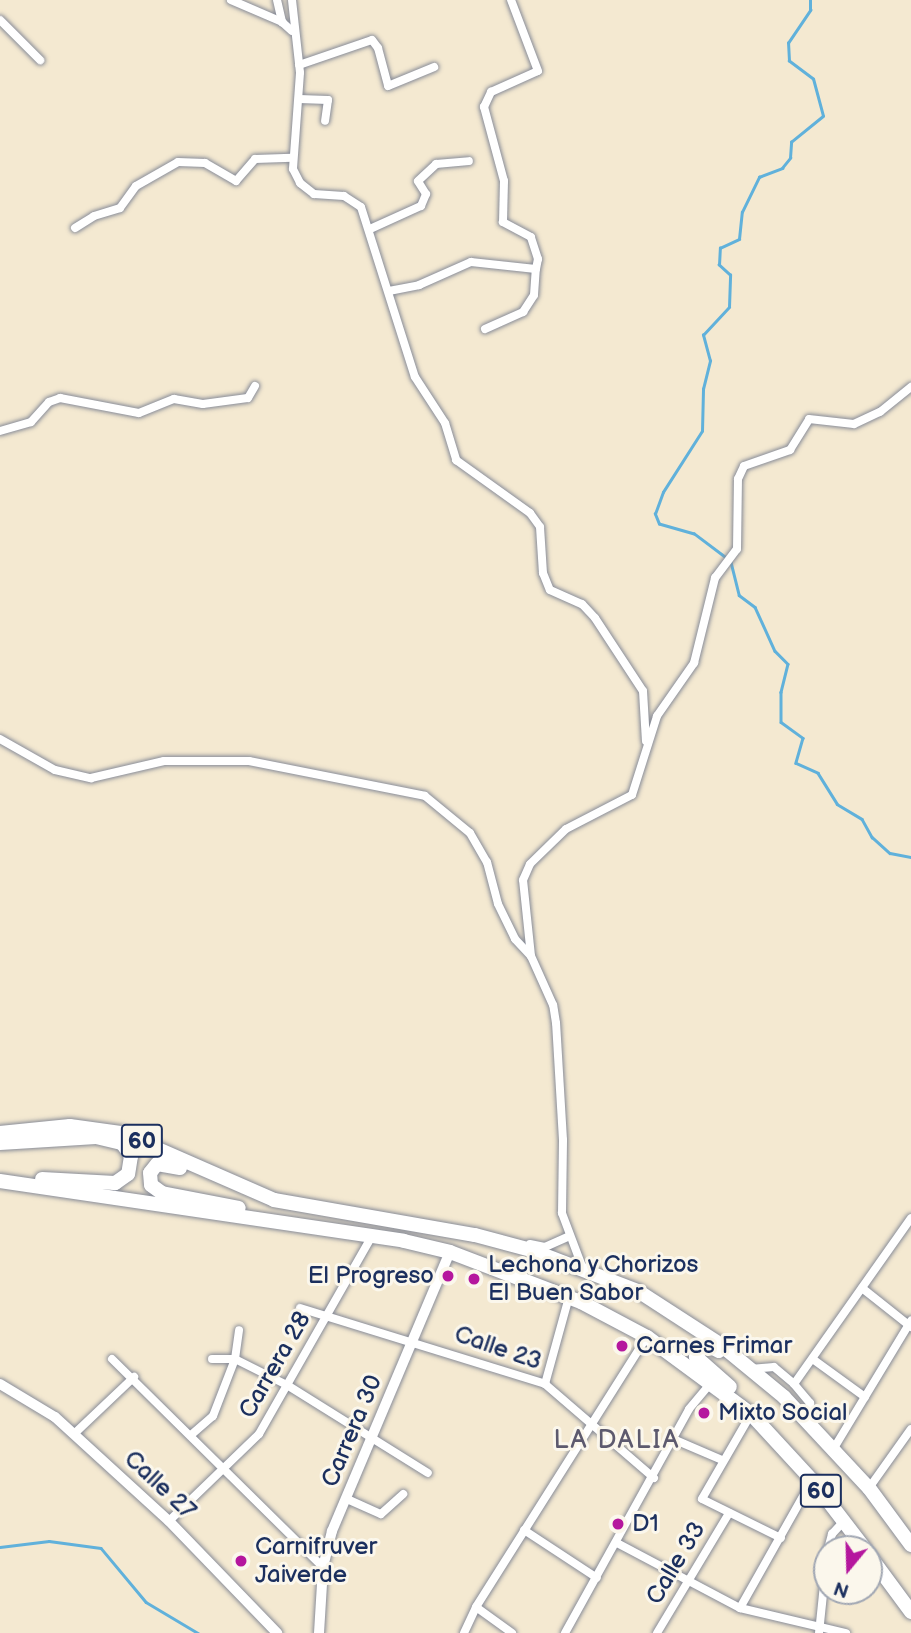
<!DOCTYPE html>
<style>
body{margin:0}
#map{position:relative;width:911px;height:1633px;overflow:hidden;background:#f4e9d1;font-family:"Balsamiq Sans",sans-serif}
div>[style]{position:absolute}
.stream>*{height:2.5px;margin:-1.25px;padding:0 1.25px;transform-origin:1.25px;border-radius:1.25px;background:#60b1db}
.roads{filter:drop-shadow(0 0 2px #888c98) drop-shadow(0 0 2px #888c98)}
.street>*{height:8px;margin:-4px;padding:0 4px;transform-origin:4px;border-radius:4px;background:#fff}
.secondary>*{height:10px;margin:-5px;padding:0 5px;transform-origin:5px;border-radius:5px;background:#fff}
.highway>*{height:14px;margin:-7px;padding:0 7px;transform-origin:7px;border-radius:7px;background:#fff}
.dots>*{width:19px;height:19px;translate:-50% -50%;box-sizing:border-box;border:4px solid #fbf7ec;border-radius:50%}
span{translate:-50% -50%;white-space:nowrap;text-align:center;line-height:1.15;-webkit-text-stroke:6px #fbf7ec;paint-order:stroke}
.shield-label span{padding:2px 5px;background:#fbf7ec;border:2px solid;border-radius:5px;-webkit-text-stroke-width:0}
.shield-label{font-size:23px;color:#1b2f5e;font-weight:700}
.poi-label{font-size:24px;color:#1b2f5e}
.left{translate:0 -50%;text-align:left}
.right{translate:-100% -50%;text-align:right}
.street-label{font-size:24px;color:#1b2f5e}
.neighbourhood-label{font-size:26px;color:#5d5a6e;letter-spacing:2px}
.north{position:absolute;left:813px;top:1535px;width:70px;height:70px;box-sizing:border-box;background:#fbf7ec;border:2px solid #a1a7b3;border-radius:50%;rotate:199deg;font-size:19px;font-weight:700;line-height:28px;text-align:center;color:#1b2f5e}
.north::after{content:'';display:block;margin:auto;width:24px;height:32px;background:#b5179e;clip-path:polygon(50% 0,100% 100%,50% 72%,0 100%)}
</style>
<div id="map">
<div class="stream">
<i style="left:726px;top:558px;width:40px;rotate:-143deg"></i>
<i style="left:694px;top:534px;width:36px;rotate:-164deg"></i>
<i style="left:659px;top:524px;width:11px;rotate:-112deg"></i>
<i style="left:655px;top:514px;width:23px;rotate:-70deg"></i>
<i style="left:663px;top:492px;width:72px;rotate:-57.4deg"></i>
<i style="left:702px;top:431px;width:42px;rotate:-88.6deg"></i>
<i style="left:703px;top:389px;width:29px;rotate:-76deg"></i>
<i style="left:710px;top:361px;width:27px;rotate:-105deg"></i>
<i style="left:703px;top:335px;width:38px;rotate:-47deg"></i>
<i style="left:729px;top:307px;width:32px;rotate:-88deg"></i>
<i style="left:730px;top:275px;width:15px;rotate:-138deg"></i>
<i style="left:719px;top:265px;width:17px;rotate:-87deg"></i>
<i style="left:720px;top:248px;width:21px;rotate:-25deg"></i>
<i style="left:739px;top:239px;width:27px;rotate:-84deg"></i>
<i style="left:742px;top:212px;width:39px;rotate:-64deg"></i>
<i style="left:759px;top:177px;width:25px;rotate:-21deg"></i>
<i style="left:782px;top:168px;width:13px;rotate:-51deg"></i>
<i style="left:790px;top:158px;width:16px;rotate:-86deg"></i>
<i style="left:791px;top:142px;width:41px;rotate:-39.1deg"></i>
<i style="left:823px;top:116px;width:38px;rotate:-105deg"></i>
<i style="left:813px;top:79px;width:30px;rotate:-143deg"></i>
<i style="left:789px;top:61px;width:18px;rotate:-93deg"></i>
<i style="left:788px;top:43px;width:40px;rotate:-56deg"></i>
<i style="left:810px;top:10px;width:10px;rotate:-90deg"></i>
<i style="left:731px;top:562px;width:34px;rotate:76deg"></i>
<i style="left:739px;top:595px;width:20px;rotate:37deg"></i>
<i style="left:755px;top:607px;width:48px;rotate:65.6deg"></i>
<i style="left:775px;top:651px;width:18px;rotate:45deg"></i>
<i style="left:788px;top:664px;width:29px;rotate:104deg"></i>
<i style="left:781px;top:692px;width:30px;rotate:90deg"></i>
<i style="left:781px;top:722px;width:27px;rotate:36deg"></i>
<i style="left:803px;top:738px;width:26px;rotate:106deg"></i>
<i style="left:796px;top:763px;width:24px;rotate:24deg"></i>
<i style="left:818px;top:773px;width:36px;rotate:58deg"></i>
<i style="left:837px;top:804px;width:29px;rotate:31deg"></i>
<i style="left:862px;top:819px;width:21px;rotate:61deg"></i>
<i style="left:872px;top:837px;width:24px;rotate:42deg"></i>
<i style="left:890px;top:853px;width:21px;rotate:11deg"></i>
<i style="left:0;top:1547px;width:49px;rotate:-7deg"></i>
<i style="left:49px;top:1541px;width:52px;rotate:7.7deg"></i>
<i style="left:101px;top:1548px;width:70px;rotate:50.2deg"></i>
<i style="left:146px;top:1602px;width:61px;rotate:30.8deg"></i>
</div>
<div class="roads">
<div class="street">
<i style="left:231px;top:0;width:56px;rotate:23.3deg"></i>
<i style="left:282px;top:22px;width:13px;rotate:42deg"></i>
<i style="left:277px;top:0;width:23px;rotate:77deg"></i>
<i style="left:292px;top:0;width:73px;rotate:83.7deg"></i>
<i style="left:300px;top:73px;width:96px;rotate:94.2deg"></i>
<i style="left:293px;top:169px;width:16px;rotate:63deg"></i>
<i style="left:300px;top:183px;width:18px;rotate:38deg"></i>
<i style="left:314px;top:194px;width:30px;rotate:4deg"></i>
<i style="left:344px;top:196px;width:20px;rotate:33deg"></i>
<i style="left:361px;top:207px;width:178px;rotate:72.4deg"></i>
<i style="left:415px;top:377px;width:55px;rotate:56.9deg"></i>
<i style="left:445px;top:423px;width:39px;rotate:73deg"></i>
<i style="left:456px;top:460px;width:91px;rotate:35.6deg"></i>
<i style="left:530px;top:513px;width:17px;rotate:54deg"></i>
<i style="left:540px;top:527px;width:46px;rotate:86.3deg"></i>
<i style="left:543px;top:573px;width:18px;rotate:68deg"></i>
<i style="left:550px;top:590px;width:35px;rotate:24deg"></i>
<i style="left:582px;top:604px;width:19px;rotate:47deg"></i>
<i style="left:595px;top:618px;width:87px;rotate:56.7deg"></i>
<i style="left:643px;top:691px;width:50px;rotate:86.6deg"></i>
<i style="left:0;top:20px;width:57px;rotate:45deg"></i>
<i style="left:299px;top:65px;width:77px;rotate:-18.9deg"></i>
<i style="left:372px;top:40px;width:10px;rotate:53deg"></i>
<i style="left:378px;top:48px;width:39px;rotate:75deg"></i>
<i style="left:388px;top:86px;width:50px;rotate:-22.4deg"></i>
<i style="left:299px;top:99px;width:29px;rotate:2deg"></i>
<i style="left:328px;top:100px;width:21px;rotate:98deg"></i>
<i style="left:75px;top:228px;width:22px;rotate:-32deg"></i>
<i style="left:94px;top:216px;width:27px;rotate:-17deg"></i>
<i style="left:120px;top:208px;width:27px;rotate:-54deg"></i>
<i style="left:136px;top:186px;width:48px;rotate:-29.7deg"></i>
<i style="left:178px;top:162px;width:27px;rotate:2deg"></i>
<i style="left:205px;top:163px;width:36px;rotate:30deg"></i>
<i style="left:236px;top:181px;width:29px;rotate:-49deg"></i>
<i style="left:255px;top:159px;width:37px;rotate:-2deg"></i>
<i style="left:370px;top:229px;width:56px;rotate:-24.3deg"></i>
<i style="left:421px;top:206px;width:13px;rotate:-67deg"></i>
<i style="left:426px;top:194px;width:15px;rotate:-122deg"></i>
<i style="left:418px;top:181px;width:25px;rotate:-43deg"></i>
<i style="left:436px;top:164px;width:33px;rotate:-5deg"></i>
<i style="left:389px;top:291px;width:31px;rotate:-11deg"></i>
<i style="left:419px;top:285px;width:57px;rotate:-23.9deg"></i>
<i style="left:471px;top:262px;width:65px;rotate:6.1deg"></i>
<i style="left:536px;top:269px;width:10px;rotate:-79deg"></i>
<i style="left:538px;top:259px;width:23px;rotate:-108deg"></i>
<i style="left:531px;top:237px;width:32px;rotate:-152deg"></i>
<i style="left:503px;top:222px;width:41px;rotate:-88.6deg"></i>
<i style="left:504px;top:181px;width:77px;rotate:-105.1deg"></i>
<i style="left:484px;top:107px;width:17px;rotate:-65deg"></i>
<i style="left:491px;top:92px;width:51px;rotate:-24.1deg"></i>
<i style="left:538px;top:71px;width:76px;rotate:-110.8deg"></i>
<i style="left:485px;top:329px;width:42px;rotate:-24.1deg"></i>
<i style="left:523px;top:312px;width:20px;rotate:-57deg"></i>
<i style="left:534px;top:295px;width:26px;rotate:-86deg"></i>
<i style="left:0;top:431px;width:32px;rotate:-16deg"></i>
<i style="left:31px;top:422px;width:27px;rotate:-48deg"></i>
<i style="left:49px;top:402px;width:12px;rotate:-20deg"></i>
<i style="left:60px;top:398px;width:80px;rotate:10.8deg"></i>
<i style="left:139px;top:413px;width:38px;rotate:-22deg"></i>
<i style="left:174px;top:399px;width:29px;rotate:10deg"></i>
<i style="left:203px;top:404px;width:45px;rotate:-7.6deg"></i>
<i style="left:248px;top:398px;width:14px;rotate:-60deg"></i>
<i style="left:0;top:739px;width:63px;rotate:29.4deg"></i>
<i style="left:55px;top:770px;width:37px;rotate:13deg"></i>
<i style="left:91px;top:778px;width:75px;rotate:-13.1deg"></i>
<i style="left:164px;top:761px;width:85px"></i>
<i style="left:249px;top:761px;width:179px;rotate:11.2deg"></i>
<i style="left:425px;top:796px;width:58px;rotate:39.4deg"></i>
<i style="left:470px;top:833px;width:34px;rotate:60deg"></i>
<i style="left:487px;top:862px;width:43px;rotate:75.3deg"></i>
<i style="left:498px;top:904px;width:39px;rotate:64deg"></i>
<i style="left:515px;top:939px;width:23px;rotate:47deg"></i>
<i style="left:530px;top:1244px;width:15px;rotate:11deg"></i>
<i style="left:545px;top:1247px;width:27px;rotate:-24deg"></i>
<i style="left:583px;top:1269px;width:60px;rotate:-110.6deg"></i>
<i style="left:562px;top:1213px;width:73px;rotate:-89.2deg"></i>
<i style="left:563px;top:1140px;width:117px;rotate:-93.4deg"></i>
<i style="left:556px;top:1023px;width:18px;rotate:-99deg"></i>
<i style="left:553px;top:1005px;width:54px;rotate:-114.2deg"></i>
<i style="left:531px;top:956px;width:76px;rotate:-96deg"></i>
<i style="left:523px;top:880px;width:17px;rotate:-66deg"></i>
<i style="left:530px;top:864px;width:50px;rotate:-44.2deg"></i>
<i style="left:566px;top:829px;width:74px;rotate:-27.3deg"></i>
<i style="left:632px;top:795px;width:83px;rotate:-72.4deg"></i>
<i style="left:657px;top:716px;width:65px;rotate:-55.1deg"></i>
<i style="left:694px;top:663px;width:88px;rotate:-76.1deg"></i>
<i style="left:715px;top:578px;width:36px;rotate:-53deg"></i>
<i style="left:737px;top:549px;width:70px;rotate:-89.2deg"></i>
<i style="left:738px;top:479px;width:14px;rotate:-65deg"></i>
<i style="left:744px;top:466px;width:49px;rotate:-19.2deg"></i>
<i style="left:790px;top:450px;width:36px;rotate:-58deg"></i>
<i style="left:809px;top:419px;width:45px;rotate:6.3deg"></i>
<i style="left:854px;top:424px;width:29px;rotate:-25deg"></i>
<i style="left:880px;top:412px;width:40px;rotate:-39deg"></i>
<i style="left:862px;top:1288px;width:63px;rotate:38.5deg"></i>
<i style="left:300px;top:1308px;width:257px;rotate:17.2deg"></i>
<i style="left:545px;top:1384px;width:144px;rotate:40.8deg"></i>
<i style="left:112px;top:1359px;width:296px;rotate:44.6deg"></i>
<i style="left:212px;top:1359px;width:23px"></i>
<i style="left:235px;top:1359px;width:58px;rotate:26.6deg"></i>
<i style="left:287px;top:1385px;width:166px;rotate:32deg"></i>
<i style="left:814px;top:1360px;width:63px;rotate:36deg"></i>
<i style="left:750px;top:1369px;width:24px;rotate:-5deg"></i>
<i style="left:774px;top:1367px;width:26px;rotate:40deg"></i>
<i style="left:794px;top:1384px;width:25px;rotate:50deg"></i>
<i style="left:810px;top:1403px;width:19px;rotate:93deg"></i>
<i style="left:545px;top:1384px;width:90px;rotate:-74.6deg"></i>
<i style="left:794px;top:1384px;width:203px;rotate:-54.8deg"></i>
<i style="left:751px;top:1414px;width:98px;rotate:120deg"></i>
<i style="left:702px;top:1499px;width:88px;rotate:26.3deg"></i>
<i style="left:74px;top:1434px;width:83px;rotate:-43.5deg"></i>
<i style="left:191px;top:1435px;width:29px;rotate:-41deg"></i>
<i style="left:213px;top:1416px;width:61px;rotate:-68.9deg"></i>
<i style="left:235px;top:1359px;width:29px;rotate:-82deg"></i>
<i style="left:673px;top:1439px;width:53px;rotate:23.2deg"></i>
<i style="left:834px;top:1448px;width:149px;rotate:-58.8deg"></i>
<i style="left:869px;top:1488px;width:72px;rotate:-54.6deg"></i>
<i style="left:347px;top:1499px;width:37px;rotate:24deg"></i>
<i style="left:381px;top:1514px;width:30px;rotate:-42deg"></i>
<i style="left:169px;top:1521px;width:125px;rotate:-44deg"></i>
<i style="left:259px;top:1434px;width:228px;rotate:-60.3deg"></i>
<i style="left:524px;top:1530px;width:87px;rotate:33.3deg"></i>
<i style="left:617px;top:1543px;width:139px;rotate:27.9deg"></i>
<i style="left:740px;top:1608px;width:109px;rotate:13.3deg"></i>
<i style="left:828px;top:1549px;width:16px;rotate:-75deg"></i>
<i style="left:832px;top:1534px;width:18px;rotate:-47deg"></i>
<i style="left:740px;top:1608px;width:147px;rotate:-60.6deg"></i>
<i style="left:464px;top:1633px;width:29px;rotate:-65deg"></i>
<i style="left:512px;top:1633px;width:44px;rotate:-144.2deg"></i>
<i style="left:476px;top:1607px;width:320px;rotate:-57.7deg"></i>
<i style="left:565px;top:1633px;width:256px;rotate:-61deg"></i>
<i style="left:689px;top:1409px;width:33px;rotate:-50deg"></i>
<i style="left:657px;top:1633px;width:140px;rotate:-59deg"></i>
<i style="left:819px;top:1633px;width:77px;rotate:-84.1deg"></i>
</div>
<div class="secondary">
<i style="left:0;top:1384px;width:64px;rotate:31deg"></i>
<i style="left:55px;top:1417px;width:154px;rotate:42.4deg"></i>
<i style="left:169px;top:1521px;width:156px;rotate:46deg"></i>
<i style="left:319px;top:1633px;width:66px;rotate:-86.5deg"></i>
<i style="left:323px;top:1567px;width:37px;rotate:-76deg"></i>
<i style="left:332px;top:1531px;width:303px;rotate:-67.1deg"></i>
</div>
<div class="highway">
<i style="left:0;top:1133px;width:70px;rotate:-5.7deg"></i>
<i style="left:70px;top:1126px;width:51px;rotate:7.8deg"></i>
<i style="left:121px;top:1133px;width:167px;rotate:23.6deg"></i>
<i style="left:274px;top:1200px;width:204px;rotate:9.9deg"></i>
<i style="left:475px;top:1235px;width:58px;rotate:15deg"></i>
<i style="left:531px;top:1250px;width:115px;rotate:21deg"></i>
<i style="left:638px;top:1291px;width:99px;rotate:33deg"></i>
<i style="left:721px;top:1345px;width:82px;rotate:39.5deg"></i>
<i style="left:784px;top:1397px;width:125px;rotate:47deg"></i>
<i style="left:869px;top:1488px;width:71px;rotate:53.6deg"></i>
<i style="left:0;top:1143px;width:96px;rotate:-3.6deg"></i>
<i style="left:96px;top:1137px;width:27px;rotate:13deg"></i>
<i style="left:122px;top:1143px;width:16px;rotate:55deg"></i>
<i style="left:131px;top:1156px;width:18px;rotate:99deg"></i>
<i style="left:128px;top:1174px;width:16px;rotate:145deg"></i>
<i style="left:115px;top:1183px;width:73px;rotate:-176.9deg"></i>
<i style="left:180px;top:1168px;width:23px;rotate:-170deg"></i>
<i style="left:157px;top:1164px;width:11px;rotate:128deg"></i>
<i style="left:150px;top:1173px;width:12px;rotate:85deg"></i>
<i style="left:151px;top:1185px;width:14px;rotate:36deg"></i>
<i style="left:162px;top:1193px;width:78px;rotate:11deg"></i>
<i style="left:0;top:1181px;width:408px;rotate:8.4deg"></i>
<i style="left:404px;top:1241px;width:47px;rotate:13.4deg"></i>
<i style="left:450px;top:1252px;width:140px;rotate:20.9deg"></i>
<i style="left:581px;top:1302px;width:75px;rotate:27.9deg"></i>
<i style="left:647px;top:1337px;width:129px;rotate:36.5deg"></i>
<i style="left:751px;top:1414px;width:90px;rotate:47.3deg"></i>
<i style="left:812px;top:1480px;width:87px;rotate:52.5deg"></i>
<i style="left:719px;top:1351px;width:17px;rotate:-152deg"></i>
<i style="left:704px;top:1343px;width:16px;rotate:120deg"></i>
<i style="left:696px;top:1357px;width:45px;rotate:41.4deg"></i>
<i style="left:869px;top:1555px;width:71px;rotate:53.6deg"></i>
</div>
</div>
<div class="dots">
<i style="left:448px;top:1276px;background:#b5179e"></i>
<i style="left:474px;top:1279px;background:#b5179e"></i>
<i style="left:622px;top:1346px;background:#b5179e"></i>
<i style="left:704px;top:1413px;background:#b5179e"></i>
<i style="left:618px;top:1524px;background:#b5179e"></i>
<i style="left:241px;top:1561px;background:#b5179e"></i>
</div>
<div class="shield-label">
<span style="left:142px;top:1141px">60</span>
<span style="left:821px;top:1491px">60</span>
</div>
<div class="poi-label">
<span class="left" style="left:488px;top:1279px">Lechona y Chorizos<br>El Buen Sabor</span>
<span class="right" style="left:434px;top:1276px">El Progreso</span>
<span class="left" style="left:636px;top:1346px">Carnes Frimar</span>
<span class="left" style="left:718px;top:1413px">Mixto Social</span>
<span class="left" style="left:632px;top:1524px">D1</span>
<span class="left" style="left:255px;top:1561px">Carnifruver<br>Jaiverde</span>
</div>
<div class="street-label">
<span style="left:498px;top:1348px;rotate:19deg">Calle 23</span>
<span style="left:275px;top:1365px;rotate:-60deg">Carrera 28</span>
<span style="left:352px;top:1431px;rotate:-67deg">Carrera 30</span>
<span style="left:160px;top:1485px;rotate:43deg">Calle 27</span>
<span style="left:676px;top:1563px;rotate:-59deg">Calle 33</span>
</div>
<div class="neighbourhood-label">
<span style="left:617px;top:1441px">LA DALIA</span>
</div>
<div class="north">N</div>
</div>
